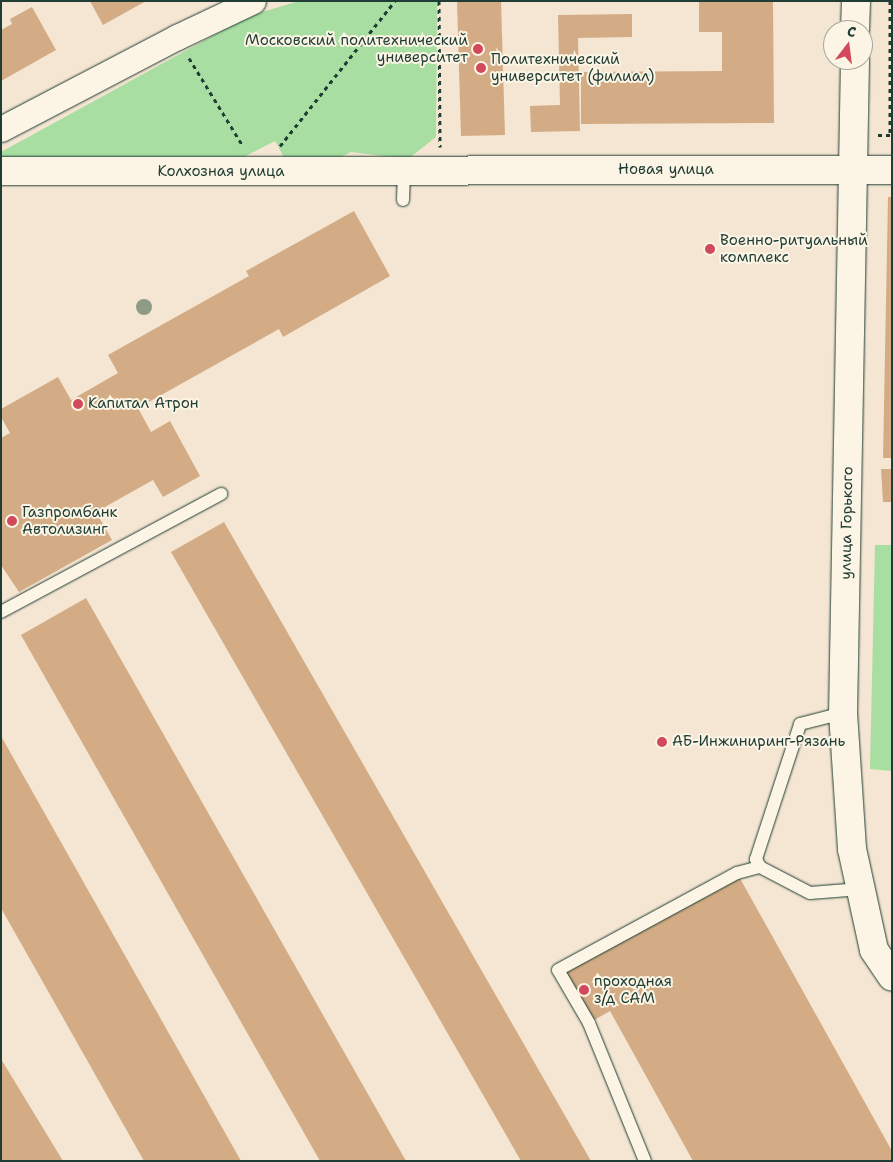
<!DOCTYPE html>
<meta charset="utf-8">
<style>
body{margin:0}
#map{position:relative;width:893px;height:1162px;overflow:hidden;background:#f4e6d2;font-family:"Shantell Sans",sans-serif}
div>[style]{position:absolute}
.green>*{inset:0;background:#a8dea1}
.building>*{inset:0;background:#d3ac85}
.path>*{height:3px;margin-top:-1.5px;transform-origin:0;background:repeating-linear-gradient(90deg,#1f3d34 0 4px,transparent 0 8px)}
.roads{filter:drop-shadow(0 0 1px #1f3d34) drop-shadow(0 0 1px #1f3d34)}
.service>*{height:12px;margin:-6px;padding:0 6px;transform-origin:6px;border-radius:6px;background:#fcf5e5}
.minor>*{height:25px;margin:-12.5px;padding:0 12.5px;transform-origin:12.5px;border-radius:12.5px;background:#fcf5e5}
.tertiary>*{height:28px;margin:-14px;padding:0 14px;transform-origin:14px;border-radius:14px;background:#fcf5e5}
.trees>*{width:16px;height:16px;margin:-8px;border-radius:50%;background:#8e9b87}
.dots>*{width:14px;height:14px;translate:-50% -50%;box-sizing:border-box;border:2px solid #fcf5e5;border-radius:50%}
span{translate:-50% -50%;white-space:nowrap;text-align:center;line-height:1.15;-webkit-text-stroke:4px #fcf5e5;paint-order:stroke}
.poi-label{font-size:15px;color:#1f3d34}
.right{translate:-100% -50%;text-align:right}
.left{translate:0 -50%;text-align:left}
.street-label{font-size:15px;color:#1f3d34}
.frame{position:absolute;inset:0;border:2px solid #1f3d34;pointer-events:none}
.north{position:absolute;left:823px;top:20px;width:50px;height:50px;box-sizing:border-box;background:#fcf5e5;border:1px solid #a4ab9e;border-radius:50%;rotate:15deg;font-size:14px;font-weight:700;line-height:20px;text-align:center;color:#1f3d34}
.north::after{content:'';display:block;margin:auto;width:18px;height:22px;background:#d1495b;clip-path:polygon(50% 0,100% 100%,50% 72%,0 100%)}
</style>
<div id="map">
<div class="green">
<i style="clip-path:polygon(299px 1px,437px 1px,436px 137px,408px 159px,351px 152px,296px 179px,275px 141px,224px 167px,1px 171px,1px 152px,249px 16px)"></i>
<i style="clip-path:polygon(875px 545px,892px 545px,892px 771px,870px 769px)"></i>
</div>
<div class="building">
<i style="clip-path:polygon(90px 1px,146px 1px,103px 25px)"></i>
<i style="clip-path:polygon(457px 1px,501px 1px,505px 135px,461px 136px)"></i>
<i style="clip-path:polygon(699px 1px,773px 1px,774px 123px,581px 124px,581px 72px,722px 71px,722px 32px,699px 32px)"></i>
<i style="clip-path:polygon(32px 7px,56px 50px,1px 81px,1px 30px,12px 24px,10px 19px)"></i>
<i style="clip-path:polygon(632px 14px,632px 37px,578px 38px,580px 131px,531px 132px,530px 106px,560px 105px,558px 15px)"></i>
<i style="clip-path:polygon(888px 197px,892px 197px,892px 458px,883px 458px)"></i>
<i style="clip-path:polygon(354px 211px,390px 276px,283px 337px,279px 329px,138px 408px,151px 432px,170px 421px,200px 476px,163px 497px,153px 480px,96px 512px,112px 540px,19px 592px,1px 565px,1px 438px,10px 433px,1px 417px,1px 409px,58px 377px,71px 400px,118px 373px,108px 355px,249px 276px,246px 271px)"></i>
<i style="clip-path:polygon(881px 469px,892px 469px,892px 502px,883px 502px)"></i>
<i style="clip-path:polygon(224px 522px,591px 1161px,521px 1161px,171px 552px)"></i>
<i style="clip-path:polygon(86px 598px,406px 1161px,320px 1161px,21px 635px)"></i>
<i style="clip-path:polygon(1px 736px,241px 1161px,144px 1161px,1px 908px)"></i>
<i style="clip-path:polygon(737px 873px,892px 1151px,892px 1161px,693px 1161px,610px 1011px,589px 1023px,558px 970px)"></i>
<i style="clip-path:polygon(1px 1059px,63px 1161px,1px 1161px)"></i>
</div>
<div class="path">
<i style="left:439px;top:1px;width:146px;rotate:89.6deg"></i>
<i style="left:890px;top:1px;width:134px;rotate:90deg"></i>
<i style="left:189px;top:58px;width:103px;rotate:58.5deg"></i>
<i style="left:878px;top:135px;width:14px"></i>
<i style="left:280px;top:146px;width:185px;rotate:-51.6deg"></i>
</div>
<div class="roads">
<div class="service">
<i style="left:403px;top:200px;width:27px;rotate:-88deg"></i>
<i style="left:1px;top:612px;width:250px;rotate:-28.2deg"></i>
<i style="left:760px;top:867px;width:56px;rotate:27.5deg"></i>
<i style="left:810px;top:893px;width:51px;rotate:-4.5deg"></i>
<i style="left:645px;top:1161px;width:149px;rotate:-112.1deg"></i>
<i style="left:589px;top:1023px;width:61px;rotate:-120.3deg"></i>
<i style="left:558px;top:970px;width:204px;rotate:-28.5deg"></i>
<i style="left:737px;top:873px;width:24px;rotate:-15deg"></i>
<i style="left:760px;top:867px;width:9px;rotate:-117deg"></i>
<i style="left:756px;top:859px;width:142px;rotate:-71.9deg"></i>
<i style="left:800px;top:724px;width:44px;rotate:-14.3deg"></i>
</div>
<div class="minor">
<i style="left:1px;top:129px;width:199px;rotate:-27.6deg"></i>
<i style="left:177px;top:37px;width:84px;rotate:-25.3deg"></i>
</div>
<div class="tertiary">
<i style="left:855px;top:30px;width:29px;rotate:-88deg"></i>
<i style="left:855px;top:60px;width:653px;rotate:91.05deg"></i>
<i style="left:843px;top:713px;width:136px;rotate:86.2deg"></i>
<i style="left:852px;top:849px;width:103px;rotate:77.7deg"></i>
<i style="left:874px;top:950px;width:32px;rotate:56deg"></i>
<i style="left:1px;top:171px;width:891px;rotate:-0.06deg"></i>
</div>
</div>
<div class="trees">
<i style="left:144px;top:307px"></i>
</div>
<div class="dots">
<i style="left:478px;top:49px;background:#d1495b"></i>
<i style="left:481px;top:68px;background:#d1495b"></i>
<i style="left:710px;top:249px;background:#d1495b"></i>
<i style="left:78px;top:404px;background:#d1495b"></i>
<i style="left:12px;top:521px;background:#d1495b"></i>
<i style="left:662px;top:742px;background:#d1495b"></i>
<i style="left:584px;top:990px;background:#d1495b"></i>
</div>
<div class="poi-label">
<span class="right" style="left:468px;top:49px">Московский политехнический<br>университет</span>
<span class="left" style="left:491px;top:68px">Политехнический<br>университет (филиал)</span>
<span class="left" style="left:720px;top:249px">Военно-ритуальный<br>комплекс</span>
<span class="left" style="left:88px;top:404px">Капитал Атрон</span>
<span class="left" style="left:22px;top:521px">Газпромбанк<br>Автолизинг</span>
<span class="left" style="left:672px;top:742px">АБ-Инжиниринг-Рязань</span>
<span class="left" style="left:594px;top:990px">проходная<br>з/д САМ</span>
</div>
<div class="street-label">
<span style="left:666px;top:170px">Новая улица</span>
<span style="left:221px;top:172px">Колхозная улица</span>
<span style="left:847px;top:523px;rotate:-89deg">улица Горького</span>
</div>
<div class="frame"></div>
<div class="north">С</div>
</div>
